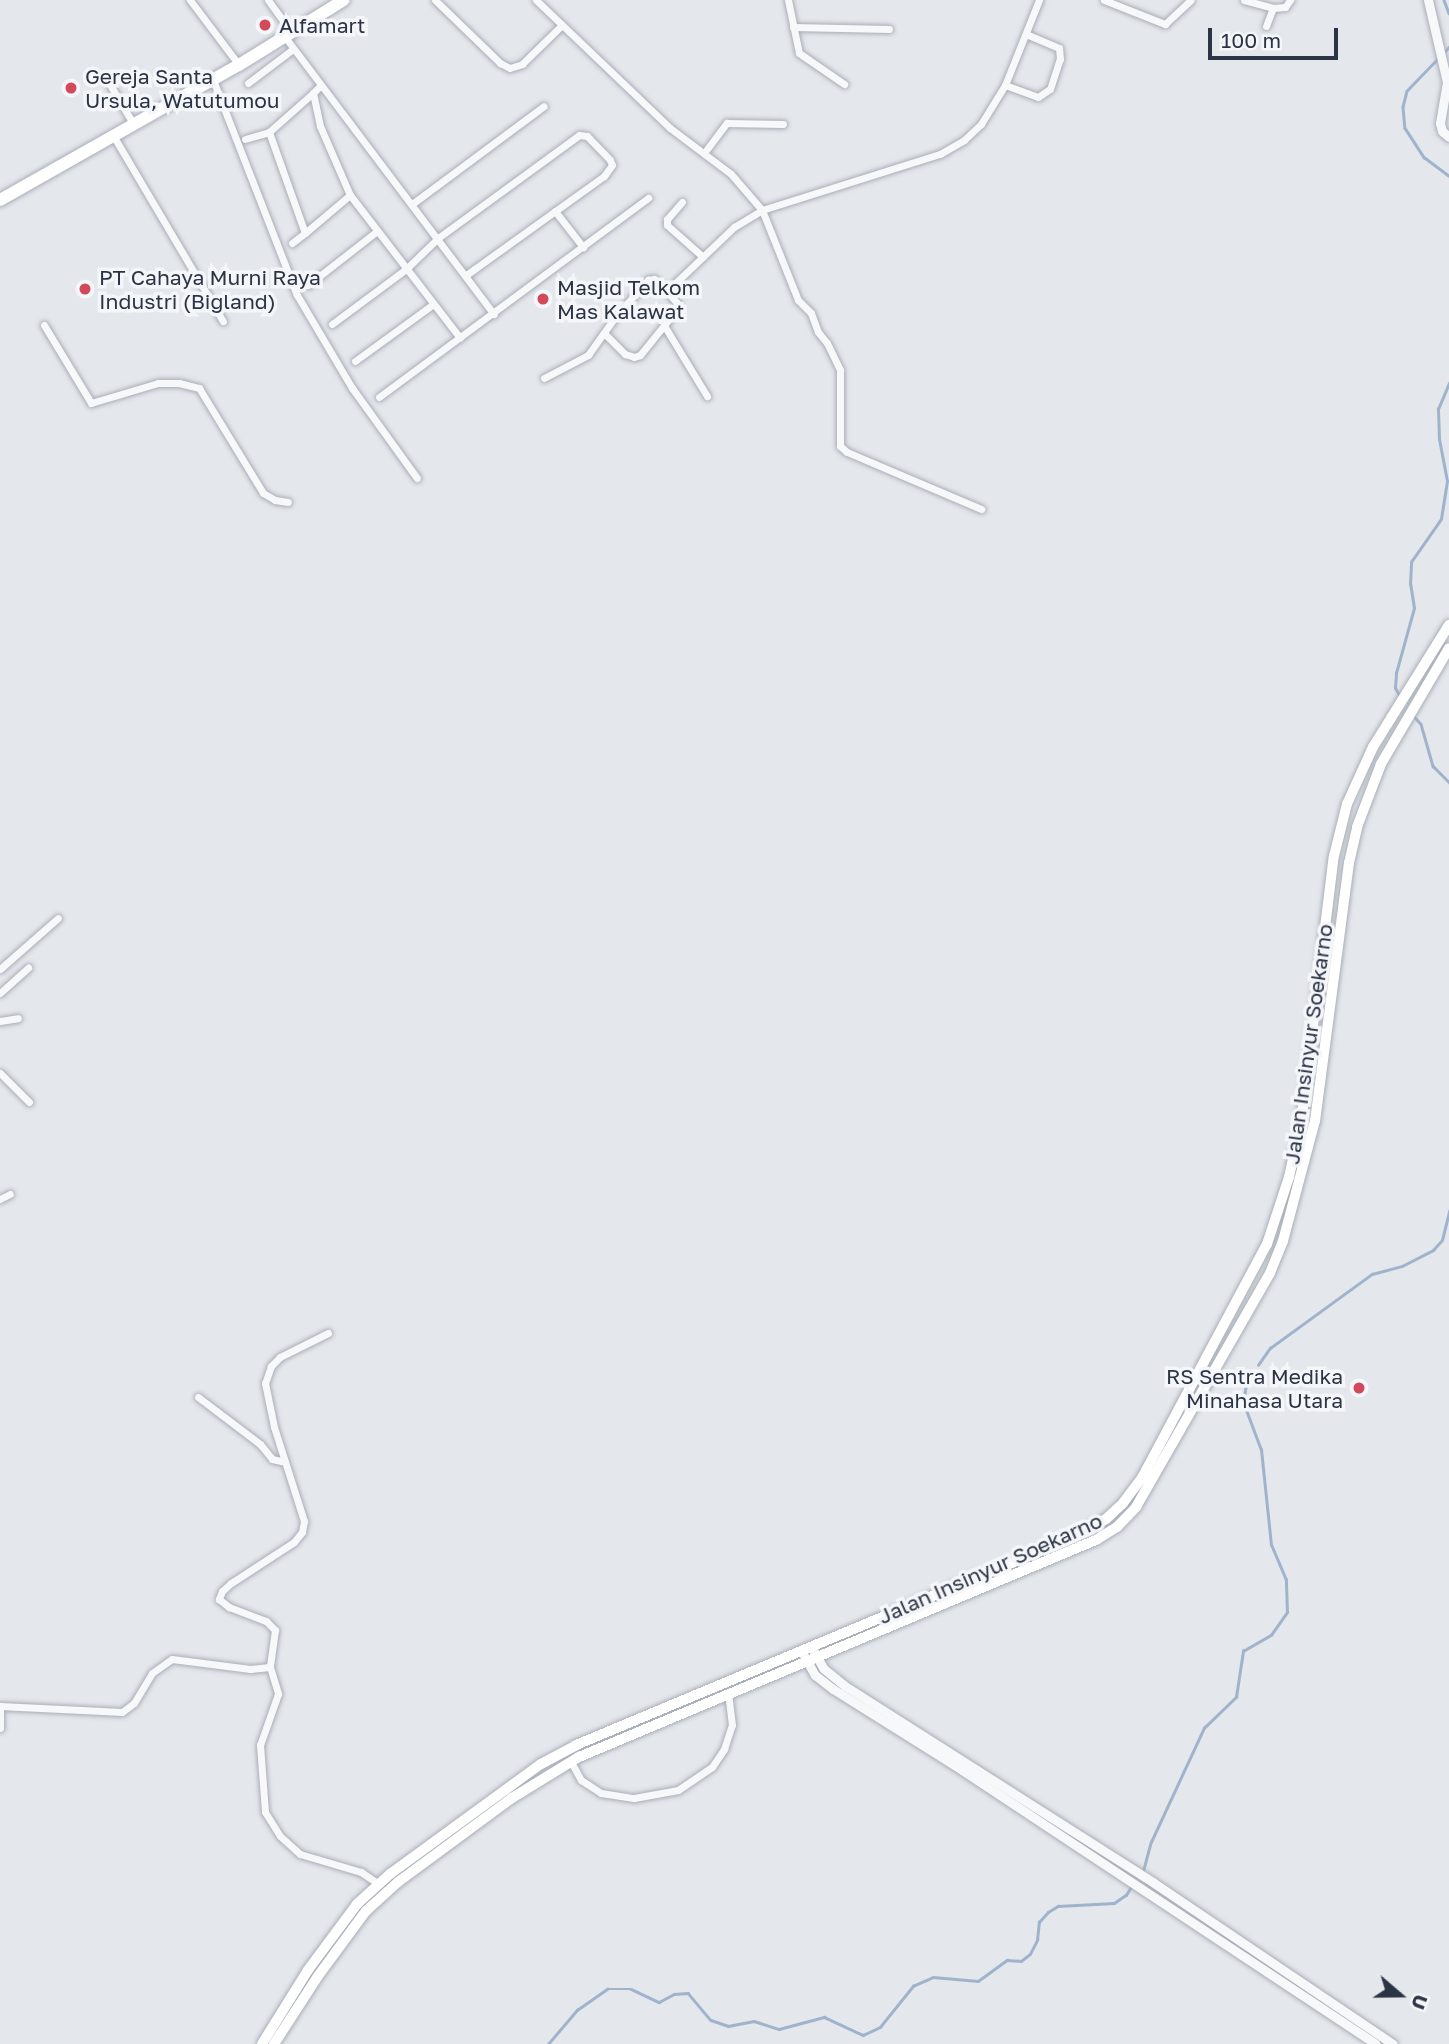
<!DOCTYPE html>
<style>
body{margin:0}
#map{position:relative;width:1449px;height:2044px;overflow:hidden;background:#e4e7ec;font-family:"Golos Text",sans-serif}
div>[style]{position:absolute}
.stream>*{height:2.5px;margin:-1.25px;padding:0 1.25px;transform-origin:1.25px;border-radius:1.25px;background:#9fb4cc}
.roads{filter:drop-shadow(0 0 2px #a9aeb7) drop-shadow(0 0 2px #a9aeb7)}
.minor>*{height:7px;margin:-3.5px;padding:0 3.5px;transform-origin:3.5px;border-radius:3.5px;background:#f7f8fa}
.tertiary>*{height:9px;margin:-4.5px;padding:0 4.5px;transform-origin:4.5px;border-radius:4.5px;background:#f7f8fa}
.secondary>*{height:10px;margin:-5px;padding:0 5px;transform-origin:5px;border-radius:5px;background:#fff}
.trunk>*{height:12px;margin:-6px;padding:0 6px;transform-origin:6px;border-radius:6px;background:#fff}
.dots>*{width:19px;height:19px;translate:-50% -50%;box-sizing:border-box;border:4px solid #f4f6f9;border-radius:50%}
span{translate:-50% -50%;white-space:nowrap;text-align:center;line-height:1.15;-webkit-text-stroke:7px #f4f6f9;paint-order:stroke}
.poi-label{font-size:21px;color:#2b3445}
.left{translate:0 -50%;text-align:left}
.right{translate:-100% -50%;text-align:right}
.street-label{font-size:21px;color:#2b3445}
.north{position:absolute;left:1365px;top:1960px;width:70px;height:70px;-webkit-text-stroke:5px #f4f6f9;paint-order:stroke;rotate:110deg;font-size:19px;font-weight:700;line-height:28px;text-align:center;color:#2b3445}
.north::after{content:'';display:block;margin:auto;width:24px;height:32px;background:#2b3445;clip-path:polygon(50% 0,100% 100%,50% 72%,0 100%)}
.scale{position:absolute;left:1208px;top:28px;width:130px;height:32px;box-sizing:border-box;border:4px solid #2b3445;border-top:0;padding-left:9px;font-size:21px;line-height:24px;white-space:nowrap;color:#2b3445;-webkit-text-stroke:5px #f4f6f9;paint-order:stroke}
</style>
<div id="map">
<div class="stream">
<i style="left:1444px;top:0;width:14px;rotate:69deg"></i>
<i style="left:1444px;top:52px;width:7px;rotate:-45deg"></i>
<i style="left:1440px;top:57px;width:47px;rotate:134.1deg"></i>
<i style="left:1407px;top:91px;width:16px;rotate:104deg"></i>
<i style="left:1403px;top:107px;width:21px;rotate:85deg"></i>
<i style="left:1405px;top:128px;width:35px;rotate:57deg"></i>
<i style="left:1424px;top:157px;width:31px;rotate:37deg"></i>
<i style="left:1400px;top:697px;width:10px;rotate:-119deg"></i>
<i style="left:1395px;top:688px;width:15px;rotate:-86deg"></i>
<i style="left:1396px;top:673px;width:67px;rotate:-74.5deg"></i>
<i style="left:1414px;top:608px;width:24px;rotate:-99deg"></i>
<i style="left:1410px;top:584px;width:22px;rotate:-87deg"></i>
<i style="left:1411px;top:562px;width:52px;rotate:-55.1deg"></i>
<i style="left:1441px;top:519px;width:38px;rotate:-81deg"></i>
<i style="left:1447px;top:481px;width:43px;rotate:-100.8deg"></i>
<i style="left:1439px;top:439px;width:30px;rotate:-92deg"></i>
<i style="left:1438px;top:409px;width:28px;rotate:-67deg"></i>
<i style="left:1412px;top:714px;width:13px;rotate:48deg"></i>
<i style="left:1421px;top:724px;width:44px;rotate:74.1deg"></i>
<i style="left:1433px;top:766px;width:23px;rotate:45deg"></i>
<i style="left:1258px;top:1365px;width:21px;rotate:-55deg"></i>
<i style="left:1270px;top:1348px;width:126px;rotate:-36deg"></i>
<i style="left:1372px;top:1274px;width:31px;rotate:-15deg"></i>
<i style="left:1402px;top:1266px;width:35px;rotate:-27deg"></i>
<i style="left:1433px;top:1250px;width:13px;rotate:-48deg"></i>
<i style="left:1442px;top:1240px;width:30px;rotate:-76deg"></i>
<i style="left:1143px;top:1871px;width:30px;rotate:-75deg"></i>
<i style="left:1151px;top:1842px;width:126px;rotate:-65.1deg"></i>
<i style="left:1204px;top:1728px;width:45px;rotate:-44.1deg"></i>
<i style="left:1236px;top:1697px;width:47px;rotate:-81.3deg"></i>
<i style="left:1243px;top:1651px;width:32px;rotate:-30deg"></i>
<i style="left:1271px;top:1635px;width:28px;rotate:-55deg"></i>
<i style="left:1287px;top:1612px;width:32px;rotate:-92deg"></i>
<i style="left:1286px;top:1580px;width:38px;rotate:-113deg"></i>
<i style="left:1271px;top:1545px;width:96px;rotate:-96deg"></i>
<i style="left:1261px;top:1450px;width:51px;rotate:-110.6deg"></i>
<i style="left:1243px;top:1402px;width:17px;rotate:-80deg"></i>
<i style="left:548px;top:2044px;width:45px;rotate:-49.5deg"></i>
<i style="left:577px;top:2010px;width:37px;rotate:-35deg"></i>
<i style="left:607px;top:1989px;width:24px"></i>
<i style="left:631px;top:1989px;width:31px;rotate:25deg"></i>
<i style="left:659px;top:2002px;width:17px;rotate:-28deg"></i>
<i style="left:674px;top:1994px;width:14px;rotate:-4deg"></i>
<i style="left:688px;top:1993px;width:35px;rotate:50deg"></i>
<i style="left:711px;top:2020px;width:18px;rotate:19deg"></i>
<i style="left:728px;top:2026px;width:26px;rotate:-11deg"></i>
<i style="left:754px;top:2021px;width:26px;rotate:18deg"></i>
<i style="left:779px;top:2029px;width:47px;rotate:-14.9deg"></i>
<i style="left:824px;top:2017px;width:43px;rotate:24.8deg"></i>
<i style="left:863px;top:2035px;width:19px;rotate:-25deg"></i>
<i style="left:880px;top:2027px;width:53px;rotate:-51.2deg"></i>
<i style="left:913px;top:1986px;width:22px;rotate:-24deg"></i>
<i style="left:933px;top:1977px;width:45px;rotate:5.1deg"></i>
<i style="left:978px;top:1981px;width:36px;rotate:-36deg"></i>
<i style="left:1007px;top:1960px;width:14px;rotate:4deg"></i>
<i style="left:1021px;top:1961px;width:11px;rotate:-38deg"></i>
<i style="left:1030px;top:1954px;width:16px;rotate:-63deg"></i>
<i style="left:1037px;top:1940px;width:18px;rotate:-84deg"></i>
<i style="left:1039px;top:1922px;width:13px;rotate:-48deg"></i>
<i style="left:1048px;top:1912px;width:12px;rotate:-31deg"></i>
<i style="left:1058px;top:1906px;width:56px;rotate:-3.1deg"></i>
<i style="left:1114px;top:1903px;width:14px;rotate:-34deg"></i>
<i style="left:1126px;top:1895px;width:9px;rotate:-58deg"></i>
</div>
<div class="roads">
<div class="minor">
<i style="left:190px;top:0;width:81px;rotate:53deg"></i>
<i style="left:268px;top:0;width:41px;rotate:54deg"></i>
<i style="left:435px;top:0;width:91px;rotate:44.1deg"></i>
<i style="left:500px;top:63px;width:11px;rotate:27deg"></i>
<i style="left:510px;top:68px;width:13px;rotate:-18deg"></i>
<i style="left:522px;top:64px;width:54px;rotate:-44.3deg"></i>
<i style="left:536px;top:0;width:185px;rotate:43.7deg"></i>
<i style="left:670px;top:128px;width:76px;rotate:37deg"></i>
<i style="left:731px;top:174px;width:48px;rotate:49.3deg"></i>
<i style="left:762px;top:210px;width:187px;rotate:-17.5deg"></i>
<i style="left:940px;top:154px;width:28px;rotate:-30deg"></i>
<i style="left:964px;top:140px;width:23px;rotate:-43deg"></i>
<i style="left:981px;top:124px;width:46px;rotate:-58.4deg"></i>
<i style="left:1005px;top:85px;width:92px;rotate:-68.2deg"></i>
<i style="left:788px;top:0;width:54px;rotate:78.3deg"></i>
<i style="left:799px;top:53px;width:55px;rotate:34.6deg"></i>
<i style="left:1104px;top:0;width:66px;rotate:21.5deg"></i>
<i style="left:1165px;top:24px;width:35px;rotate:-43deg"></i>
<i style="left:1244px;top:0;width:30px;rotate:15deg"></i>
<i style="left:1273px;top:8px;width:12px;rotate:-5deg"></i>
<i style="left:1285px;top:7px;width:9px;rotate:-54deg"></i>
<i style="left:1266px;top:26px;width:19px;rotate:-69deg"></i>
<i style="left:793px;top:27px;width:96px;rotate:1.2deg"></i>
<i style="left:285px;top:37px;width:347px;rotate:53deg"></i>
<i style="left:213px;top:80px;width:231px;rotate:68.7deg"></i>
<i style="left:297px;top:295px;width:108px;rotate:59.4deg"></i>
<i style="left:352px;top:388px;width:111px;rotate:54.2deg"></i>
<i style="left:109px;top:83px;width:49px;rotate:59.2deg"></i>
<i style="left:248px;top:83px;width:56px;rotate:-37.1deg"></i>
<i style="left:1005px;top:85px;width:35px;rotate:20deg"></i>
<i style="left:1038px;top:97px;width:14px;rotate:-34deg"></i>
<i style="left:1050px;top:89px;width:32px;rotate:-72deg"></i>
<i style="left:1060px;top:59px;width:11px;rotate:-95deg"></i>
<i style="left:1059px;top:48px;width:36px;rotate:-157deg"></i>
<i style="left:320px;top:86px;width:10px;rotate:135deg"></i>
<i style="left:313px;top:93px;width:34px;rotate:78deg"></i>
<i style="left:320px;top:126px;width:75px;rotate:66.5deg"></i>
<i style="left:350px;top:195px;width:180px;rotate:52.4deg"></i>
<i style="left:313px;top:93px;width:59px;rotate:138.4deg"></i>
<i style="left:269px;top:132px;width:107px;rotate:70.4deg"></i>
<i style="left:305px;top:233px;width:59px;rotate:-40.2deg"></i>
<i style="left:114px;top:137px;width:214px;rotate:59.4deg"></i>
<i style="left:245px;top:139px;width:25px;rotate:-16deg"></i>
<i style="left:704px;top:153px;width:38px;rotate:-53deg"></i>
<i style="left:727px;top:123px;width:56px;rotate:1deg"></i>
<i style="left:682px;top:202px;width:23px;rotate:131deg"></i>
<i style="left:667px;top:219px;width:6px;rotate:90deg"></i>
<i style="left:667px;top:225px;width:48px;rotate:41.6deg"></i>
<i style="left:412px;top:204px;width:164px;rotate:-36.6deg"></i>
<i style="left:555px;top:211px;width:46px;rotate:52.1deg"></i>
<i style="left:292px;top:243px;width:16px;rotate:-38deg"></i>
<i style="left:308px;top:285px;width:88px;rotate:-38deg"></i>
<i style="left:332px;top:324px;width:92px;rotate:-36.6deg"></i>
<i style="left:406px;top:269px;width:45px;rotate:-44.1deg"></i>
<i style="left:438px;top:238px;width:175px;rotate:-36.1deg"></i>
<i style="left:579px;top:135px;width:8px;rotate:7deg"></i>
<i style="left:587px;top:136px;width:33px;rotate:46deg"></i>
<i style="left:610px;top:160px;width:5px;rotate:68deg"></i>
<i style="left:612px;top:165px;width:14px;rotate:126deg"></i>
<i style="left:604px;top:176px;width:170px;rotate:144.3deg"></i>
<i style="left:44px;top:325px;width:91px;rotate:58.9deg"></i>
<i style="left:91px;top:403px;width:70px;rotate:-16.6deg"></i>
<i style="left:158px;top:383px;width:21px"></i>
<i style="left:179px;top:383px;width:21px;rotate:14deg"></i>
<i style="left:199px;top:388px;width:123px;rotate:58.6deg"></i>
<i style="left:263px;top:493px;width:14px;rotate:30deg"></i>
<i style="left:275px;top:500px;width:13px;rotate:9deg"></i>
<i style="left:665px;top:327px;width:81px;rotate:58.7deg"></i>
<i style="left:604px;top:333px;width:30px;rotate:45deg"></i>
<i style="left:625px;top:354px;width:9px;rotate:18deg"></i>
<i style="left:634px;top:357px;width:6px;rotate:-18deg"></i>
<i style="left:640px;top:355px;width:60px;rotate:-51deg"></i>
<i style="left:678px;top:308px;width:5px;rotate:-101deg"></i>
<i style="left:677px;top:303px;width:16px;rotate:-130deg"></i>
<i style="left:667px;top:291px;width:93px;rotate:-43.7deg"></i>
<i style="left:734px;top:227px;width:33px;rotate:-31deg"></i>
<i style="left:762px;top:210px;width:97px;rotate:68.2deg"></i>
<i style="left:798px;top:300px;width:18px;rotate:45deg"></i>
<i style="left:811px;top:313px;width:20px;rotate:70deg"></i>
<i style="left:818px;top:332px;width:14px;rotate:51deg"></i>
<i style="left:827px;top:343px;width:30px;rotate:64deg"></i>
<i style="left:840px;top:370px;width:76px;rotate:90deg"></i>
<i style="left:840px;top:446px;width:9px;rotate:41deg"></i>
<i style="left:847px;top:452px;width:146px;rotate:23deg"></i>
<i style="left:355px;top:361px;width:95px;rotate:-36deg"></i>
<i style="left:544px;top:378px;width:50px;rotate:-27.6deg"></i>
<i style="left:588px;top:355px;width:47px;rotate:-54.6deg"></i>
<i style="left:615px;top:317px;width:50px;rotate:-48.3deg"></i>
<i style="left:648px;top:280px;width:6px;rotate:-9deg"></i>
<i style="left:654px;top:279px;width:18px;rotate:43deg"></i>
<i style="left:379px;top:397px;width:335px;rotate:-36.5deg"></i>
<i style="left:0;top:969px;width:77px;rotate:-41.3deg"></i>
<i style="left:0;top:993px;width:38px;rotate:-42deg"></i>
<i style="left:0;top:1021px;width:18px;rotate:-9deg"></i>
<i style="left:0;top:1073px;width:41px;rotate:45deg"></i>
<i style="left:0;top:1199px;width:11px;rotate:-27deg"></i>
<i style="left:328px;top:1333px;width:54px;rotate:153.4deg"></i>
<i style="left:280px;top:1357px;width:13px;rotate:135deg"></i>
<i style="left:271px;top:1366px;width:18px;rotate:109deg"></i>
<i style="left:265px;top:1383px;width:45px;rotate:78.4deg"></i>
<i style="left:274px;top:1427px;width:99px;rotate:72.3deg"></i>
<i style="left:304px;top:1521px;width:11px;rotate:100deg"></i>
<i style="left:302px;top:1532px;width:13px;rotate:129deg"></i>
<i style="left:294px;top:1542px;width:75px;rotate:146.9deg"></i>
<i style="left:231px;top:1583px;width:12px;rotate:138deg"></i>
<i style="left:222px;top:1591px;width:9px;rotate:111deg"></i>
<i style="left:219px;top:1599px;width:13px;rotate:39deg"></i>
<i style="left:229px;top:1607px;width:40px;rotate:21deg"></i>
<i style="left:266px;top:1621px;width:13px;rotate:45deg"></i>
<i style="left:275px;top:1630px;width:37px;rotate:98deg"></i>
<i style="left:270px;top:1667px;width:28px;rotate:73deg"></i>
<i style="left:278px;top:1694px;width:54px;rotate:109.4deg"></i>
<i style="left:260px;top:1745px;width:67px;rotate:85.7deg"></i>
<i style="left:265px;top:1812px;width:28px;rotate:58deg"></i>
<i style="left:280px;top:1836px;width:27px;rotate:42deg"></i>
<i style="left:300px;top:1854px;width:64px;rotate:16.4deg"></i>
<i style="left:361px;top:1872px;width:22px;rotate:34deg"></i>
<i style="left:198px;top:1397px;width:78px;rotate:37.2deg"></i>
<i style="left:260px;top:1444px;width:19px;rotate:51deg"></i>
<i style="left:272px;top:1459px;width:13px;rotate:13deg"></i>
<i style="left:0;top:1706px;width:122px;rotate:2.8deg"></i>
<i style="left:122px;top:1712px;width:15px;rotate:-37deg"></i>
<i style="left:134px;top:1703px;width:35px;rotate:-59deg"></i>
<i style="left:152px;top:1673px;width:24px;rotate:-35deg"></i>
<i style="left:172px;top:1659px;width:79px;rotate:7.3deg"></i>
<i style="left:250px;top:1669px;width:20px;rotate:-6deg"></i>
<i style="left:0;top:1710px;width:18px;rotate:90deg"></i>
<i style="left:571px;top:1762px;width:21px;rotate:61deg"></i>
<i style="left:581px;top:1780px;width:24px;rotate:33deg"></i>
<i style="left:601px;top:1793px;width:33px;rotate:9deg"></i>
<i style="left:634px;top:1798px;width:45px;rotate:-10.3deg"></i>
<i style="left:678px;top:1790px;width:41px;rotate:-34.1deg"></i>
<i style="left:712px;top:1767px;width:22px;rotate:-56deg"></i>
<i style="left:724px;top:1749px;width:25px;rotate:-72deg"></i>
<i style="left:732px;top:1725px;width:31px;rotate:-97deg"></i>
</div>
<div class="tertiary">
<i style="left:1428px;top:0;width:84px;rotate:77deg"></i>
<i style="left:1447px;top:82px;width:42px;rotate:99.7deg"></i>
<i style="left:1440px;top:123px;width:8px;rotate:76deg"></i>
<i style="left:1442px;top:131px;width:9px;rotate:41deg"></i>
<i style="left:811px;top:1646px;width:26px;rotate:61deg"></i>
<i style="left:824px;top:1669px;width:27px;rotate:39deg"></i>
<i style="left:845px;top:1686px;width:366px;rotate:32.5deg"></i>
<i style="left:1154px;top:1883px;width:288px;rotate:34deg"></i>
<i style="left:801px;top:1650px;width:29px;rotate:61deg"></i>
<i style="left:815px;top:1675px;width:23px;rotate:38deg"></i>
<i style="left:833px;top:1689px;width:152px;rotate:32.1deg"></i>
<i style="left:962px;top:1770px;width:496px;rotate:33.5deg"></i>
</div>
<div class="secondary">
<i style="left:262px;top:2044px;width:87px;rotate:-58.1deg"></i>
<i style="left:308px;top:1970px;width:82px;rotate:-53.4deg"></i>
<i style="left:357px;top:1904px;width:45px;rotate:-42.3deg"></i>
<i style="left:390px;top:1874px;width:187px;rotate:-36.1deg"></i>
<i style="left:541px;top:1764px;width:40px;rotate:-28deg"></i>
<i style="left:576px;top:1745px;width:534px;rotate:-22.68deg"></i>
<i style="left:1069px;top:1539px;width:42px;rotate:-28.4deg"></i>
<i style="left:1106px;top:1519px;width:23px;rotate:-43deg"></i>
<i style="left:1123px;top:1503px;width:34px;rotate:-53deg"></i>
<i style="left:1143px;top:1476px;width:263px;rotate:-61.9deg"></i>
<i style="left:1267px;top:1244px;width:71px;rotate:-71.8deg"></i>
<i style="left:1289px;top:1177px;width:55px;rotate:-77.5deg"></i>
<i style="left:1301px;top:1123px;width:269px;rotate:-83deg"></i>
<i style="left:1334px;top:856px;width:54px;rotate:-76deg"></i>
<i style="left:1347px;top:804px;width:63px;rotate:-65.5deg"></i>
<i style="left:1373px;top:747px;width:144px;rotate:-58.1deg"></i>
<i style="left:274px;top:2044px;width:81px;rotate:-57.1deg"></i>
<i style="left:318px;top:1976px;width:81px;rotate:-53.6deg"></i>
<i style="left:366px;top:1911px;width:43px;rotate:-42.2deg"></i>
<i style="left:398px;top:1882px;width:142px;rotate:-36.4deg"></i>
<i style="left:512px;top:1798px;width:79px;rotate:-31.5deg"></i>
<i style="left:579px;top:1757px;width:561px;rotate:-22.77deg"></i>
<i style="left:1096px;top:1540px;width:25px;rotate:-32deg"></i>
<i style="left:1117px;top:1527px;width:28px;rotate:-46deg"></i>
<i style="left:1136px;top:1507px;width:270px;rotate:-60.2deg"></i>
<i style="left:1270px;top:1273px;width:35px;rotate:-68deg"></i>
<i style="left:1283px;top:1241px;width:124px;rotate:-75.1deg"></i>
<i style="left:1315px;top:1121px;width:260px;rotate:-82.5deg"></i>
<i style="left:1349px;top:863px;width:37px;rotate:-77deg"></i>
<i style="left:1357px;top:827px;width:67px;rotate:-69.1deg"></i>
<i style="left:1381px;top:764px;width:134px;rotate:-59.6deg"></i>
</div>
<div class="trunk">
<i style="left:0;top:200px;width:274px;rotate:-29.5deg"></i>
<i style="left:239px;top:65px;width:123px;rotate:-31.8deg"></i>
</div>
</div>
<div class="dots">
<i style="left:265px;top:25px;background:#d1495b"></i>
<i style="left:71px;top:88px;background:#d1495b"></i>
<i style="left:85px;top:289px;background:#d1495b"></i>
<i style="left:543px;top:299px;background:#d1495b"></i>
<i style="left:1359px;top:1388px;background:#d1495b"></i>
</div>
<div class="poi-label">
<span class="left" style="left:279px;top:25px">Alfamart</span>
<span class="left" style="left:85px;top:88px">Gereja Santa<br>Ursula, Watutumou</span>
<span class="left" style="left:99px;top:289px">PT Cahaya Murni Raya<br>Industri (Bigland)</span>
<span class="left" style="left:557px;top:299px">Masjid Telkom<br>Mas Kalawat</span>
<span class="right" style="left:1343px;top:1388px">RS Sentra Medika<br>Minahasa Utara</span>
</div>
<div class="street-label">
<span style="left:1308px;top:1044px;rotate:-82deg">Jalan Insinyur Soekarno</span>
<span style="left:990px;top:1568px;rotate:-24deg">Jalan Insinyur Soekarno</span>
</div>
<div class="north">U</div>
<div class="scale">100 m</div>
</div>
